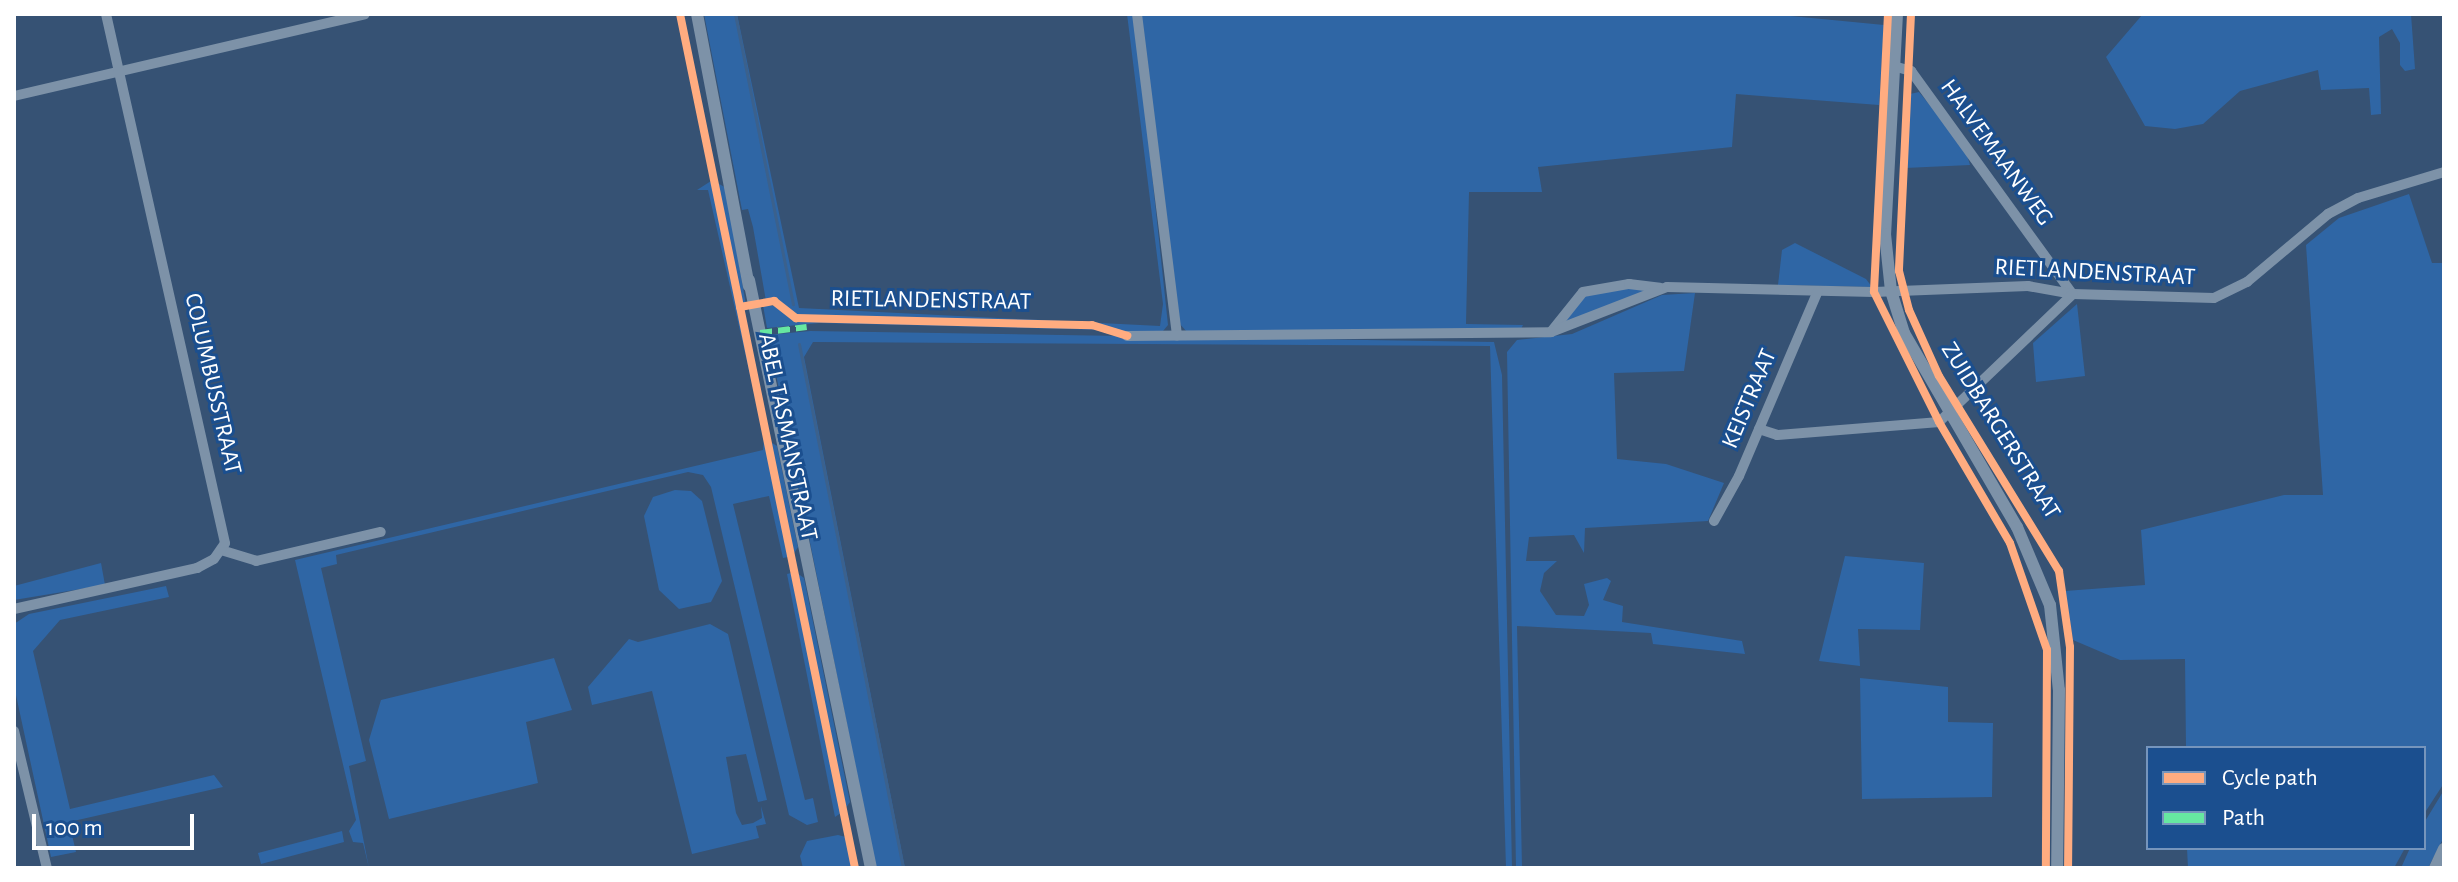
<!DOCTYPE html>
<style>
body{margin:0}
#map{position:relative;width:2458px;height:882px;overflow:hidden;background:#365274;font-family:"Alegreya Sans",sans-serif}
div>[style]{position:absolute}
.green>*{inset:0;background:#2f66a5}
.stream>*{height:3px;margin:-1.5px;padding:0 1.5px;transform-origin:1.5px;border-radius:1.5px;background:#3b618d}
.minor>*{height:10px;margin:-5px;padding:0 5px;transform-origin:5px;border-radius:5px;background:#7d92a8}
.tertiary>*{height:12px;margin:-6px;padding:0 6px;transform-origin:6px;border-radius:6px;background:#7d92a8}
.quiet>*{height:6px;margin-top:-3px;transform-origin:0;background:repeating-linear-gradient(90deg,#66e7a1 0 12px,transparent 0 18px)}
.cycleway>*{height:8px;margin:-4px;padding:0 4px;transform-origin:4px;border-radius:4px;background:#ffac80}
span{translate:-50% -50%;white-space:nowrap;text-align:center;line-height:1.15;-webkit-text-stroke:6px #1b4f8f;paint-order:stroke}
.street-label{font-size:24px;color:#fff}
.frame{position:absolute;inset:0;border:16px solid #fff;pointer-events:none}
.legend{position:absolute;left:2146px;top:746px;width:280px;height:104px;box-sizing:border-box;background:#1b4f8f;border:2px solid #7695bc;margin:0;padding:10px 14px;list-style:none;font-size:24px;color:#fff}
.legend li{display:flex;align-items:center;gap:16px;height:40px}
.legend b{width:40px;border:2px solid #7695bc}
.scale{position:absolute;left:32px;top:814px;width:162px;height:36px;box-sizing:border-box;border:4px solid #fff;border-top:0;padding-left:10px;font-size:24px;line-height:28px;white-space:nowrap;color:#fff;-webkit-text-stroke:6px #1b4f8f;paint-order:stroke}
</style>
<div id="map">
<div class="green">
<i style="clip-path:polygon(704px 14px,737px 14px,799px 308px,1160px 326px,1163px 304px,1127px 14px,1135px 14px,1168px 325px,1163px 331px,1128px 332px,1089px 323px,799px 317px,779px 301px,766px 301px,753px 227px,748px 209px,742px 210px)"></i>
<i style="clip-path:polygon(1140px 14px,1770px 14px,1884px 25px,1879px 105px,1736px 94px,1732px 147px,1538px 167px,1542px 192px,1469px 192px,1466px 324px,1523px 325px,1520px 331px,1187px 332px,1179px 323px)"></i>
<i style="clip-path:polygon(2143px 14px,2411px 14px,2415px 69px,2405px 71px,2400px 65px,2400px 43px,2392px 29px,2379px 37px,2381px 114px,2371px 115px,2369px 88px,2321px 90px,2318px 70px,2240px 91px,2203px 124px,2175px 129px,2145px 126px,2106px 57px)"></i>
<i style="clip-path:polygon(1919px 92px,1965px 148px,1970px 165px,1905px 168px,1910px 94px)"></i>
<i style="clip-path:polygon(711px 181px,758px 410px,708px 190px,697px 190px)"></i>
<i style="clip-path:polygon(716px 182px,726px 188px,746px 305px,741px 304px)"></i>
<i style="clip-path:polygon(2409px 194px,2432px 263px,2444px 263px,2444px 783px,2424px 814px,2424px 748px,2186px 748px,2185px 659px,2120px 660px,2073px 640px,2065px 591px,2145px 585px,2141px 530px,2284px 495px,2323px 495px,2306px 245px,2339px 218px)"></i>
<i style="clip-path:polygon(1795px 243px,1866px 279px,1872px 287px,1778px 285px,1782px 250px)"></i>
<i style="clip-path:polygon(1614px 287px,1649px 289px,1558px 328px,1579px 297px)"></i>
<i style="clip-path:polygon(1695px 293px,1684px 371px,1614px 373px,1617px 459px,1666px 464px,1724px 483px,1708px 521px,1585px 528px,1584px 553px,1574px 535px,1529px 537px,1526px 561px,1557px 561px,1544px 573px,1540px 591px,1556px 615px,1584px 616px,1589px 605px,1584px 584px,1607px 578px,1611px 581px,1603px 600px,1623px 606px,1622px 622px,1742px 641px,1745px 654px,1653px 644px,1651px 633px,1517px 626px,1522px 868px,1516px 868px,1507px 352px,1517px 340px,1572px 334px,1662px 295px)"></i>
<i style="clip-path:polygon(2077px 304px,2085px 376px,2036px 382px,2033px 343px)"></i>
<i style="clip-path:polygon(763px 305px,776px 306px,796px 320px,1052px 324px,1108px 330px,819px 323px,767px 328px)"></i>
<i style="clip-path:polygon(810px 331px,1494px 342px,1502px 375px,1512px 868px,1506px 868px,1490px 346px,813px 342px,804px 357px,905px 868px,876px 868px,768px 335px)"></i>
<i style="clip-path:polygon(764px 439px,788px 557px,783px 558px,769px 496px,733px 504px,805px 800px,813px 798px,818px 822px,807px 825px,789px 815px,711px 487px,703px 475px,688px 472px,336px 555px,337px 564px,321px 568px,366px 761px,349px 766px,369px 868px,363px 843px,353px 842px,349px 831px,356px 820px,295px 560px,763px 450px)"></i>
<i style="clip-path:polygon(769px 441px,777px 446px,798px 547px,793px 555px)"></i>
<i style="clip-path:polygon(675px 490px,691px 491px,702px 501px,722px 581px,711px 602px,679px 609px,659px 590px,644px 516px,653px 497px)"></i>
<i style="clip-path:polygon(1845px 556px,1924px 563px,1920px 630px,1858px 629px,1860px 666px,1819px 661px)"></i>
<i style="clip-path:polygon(101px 563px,105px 585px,14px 600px,14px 586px)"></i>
<i style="clip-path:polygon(791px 573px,841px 813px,835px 817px,787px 574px)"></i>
<i style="clip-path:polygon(797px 573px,804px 578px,850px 802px,845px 809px)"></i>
<i style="clip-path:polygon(166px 586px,169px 597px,60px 620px,33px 651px,70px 809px,214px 775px,223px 787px,69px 822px,76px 852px,51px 857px,14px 686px,14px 624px,29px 614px)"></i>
<i style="clip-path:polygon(710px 624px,728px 634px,767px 800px,758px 802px,746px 754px,726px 757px,736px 813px,742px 825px,753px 823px,762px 818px,761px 806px,766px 824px,756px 826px,759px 838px,692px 854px,652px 691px,592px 705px,588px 687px,629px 639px,638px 642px)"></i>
<i style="clip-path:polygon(554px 658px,572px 710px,526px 722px,538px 783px,389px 819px,369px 740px,381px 700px)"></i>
<i style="clip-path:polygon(1860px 678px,1948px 687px,1948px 722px,1993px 723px,1992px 797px,1862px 799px)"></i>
<i style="clip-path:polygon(2444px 790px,2444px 837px,2428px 868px,2401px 868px,2410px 848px,2424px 848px,2424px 823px)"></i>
<i style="clip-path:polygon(342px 831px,344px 842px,261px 864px,258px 853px)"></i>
<i style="clip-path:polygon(838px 835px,846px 837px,853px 868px,803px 868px,800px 856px,807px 841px)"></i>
<i style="clip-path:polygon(2187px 848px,2405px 848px,2394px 868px,2188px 868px)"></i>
</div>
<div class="stream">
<i style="left:735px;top:14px;width:296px;rotate:78.7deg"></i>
<i style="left:799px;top:344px;width:534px;rotate:78.77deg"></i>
</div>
<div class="minor">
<i style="left:1137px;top:14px;width:324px;rotate:82.9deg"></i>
<i style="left:1897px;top:67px;width:15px;rotate:16deg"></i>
<i style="left:1911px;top:71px;width:273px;rotate:54.1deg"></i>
<i style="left:14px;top:96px;width:360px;rotate:-13.1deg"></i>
<i style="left:1551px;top:332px;width:51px;rotate:-51.3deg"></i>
<i style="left:1583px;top:292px;width:47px;rotate:-9.9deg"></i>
<i style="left:1629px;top:284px;width:31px;rotate:7deg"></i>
<i style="left:1127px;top:336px;width:424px;rotate:-0.5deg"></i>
<i style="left:1551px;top:332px;width:124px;rotate:-21.2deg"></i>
<i style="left:1667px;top:287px;width:207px;rotate:1.4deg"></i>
<i style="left:1874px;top:292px;width:154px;rotate:-2.2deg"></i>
<i style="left:2028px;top:286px;width:46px;rotate:10.1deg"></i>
<i style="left:2073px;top:294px;width:141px;rotate:1.6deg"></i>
<i style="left:2214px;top:298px;width:37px;rotate:-26deg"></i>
<i style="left:2247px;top:282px;width:106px;rotate:-40deg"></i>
<i style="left:2328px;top:214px;width:34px;rotate:-28deg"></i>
<i style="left:2358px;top:198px;width:90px;rotate:-16.8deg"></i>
<i style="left:1759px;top:429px;width:19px;rotate:18deg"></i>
<i style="left:1777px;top:435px;width:163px;rotate:-4.6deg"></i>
<i style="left:1939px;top:422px;width:185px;rotate:-43.7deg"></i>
<i style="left:1714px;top:521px;width:51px;rotate:-60.9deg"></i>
<i style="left:1739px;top:476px;width:201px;rotate:-66.9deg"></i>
<i style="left:221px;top:550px;width:37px;rotate:17deg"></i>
<i style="left:256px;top:561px;width:128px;rotate:-13.1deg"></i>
<i style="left:14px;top:609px;width:188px;rotate:-12.6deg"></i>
<i style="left:197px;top:568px;width:19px;rotate:-28deg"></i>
<i style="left:214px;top:559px;width:19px;rotate:-55deg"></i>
<i style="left:225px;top:543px;width:542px;rotate:-102.68deg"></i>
<i style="left:14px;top:731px;width:141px;rotate:76.5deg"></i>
</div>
<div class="tertiary">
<i style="left:697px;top:14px;width:277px;rotate:79.2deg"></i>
<i style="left:1897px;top:14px;width:220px;rotate:93.1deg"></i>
<i style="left:1885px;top:234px;width:57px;rotate:84deg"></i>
<i style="left:1891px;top:291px;width:44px;rotate:72.8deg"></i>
<i style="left:1904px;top:333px;width:225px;rotate:59.8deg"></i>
<i style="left:2017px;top:527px;width:85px;rotate:67.1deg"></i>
<i style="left:2050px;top:605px;width:85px;rotate:84deg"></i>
<i style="left:2059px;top:690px;width:178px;rotate:90.6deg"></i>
<i style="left:749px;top:280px;width:601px;rotate:78.28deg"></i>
<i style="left:2435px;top:868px;width:21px;rotate:-65deg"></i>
</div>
<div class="quiet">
<i style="left:760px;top:333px;width:47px;rotate:-7.3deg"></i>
</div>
<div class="cycleway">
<i style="left:680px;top:14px;width:872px;rotate:78.42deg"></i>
<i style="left:1888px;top:14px;width:278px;rotate:92.9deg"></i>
<i style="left:1874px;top:292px;width:145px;rotate:63.4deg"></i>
<i style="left:1939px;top:422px;width:140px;rotate:59.6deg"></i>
<i style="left:2010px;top:543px;width:113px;rotate:70.9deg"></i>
<i style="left:2047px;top:650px;width:218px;rotate:90.3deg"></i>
<i style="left:1911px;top:14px;width:257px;rotate:92.7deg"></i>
<i style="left:1899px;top:271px;width:40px;rotate:75.6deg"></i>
<i style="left:1909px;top:310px;width:72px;rotate:65.6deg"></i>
<i style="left:1939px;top:376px;width:229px;rotate:58.4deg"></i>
<i style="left:2059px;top:571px;width:77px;rotate:81.8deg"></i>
<i style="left:2070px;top:647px;width:221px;rotate:90.5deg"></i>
<i style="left:740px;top:307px;width:35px;rotate:-10deg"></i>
<i style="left:774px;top:301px;width:28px;rotate:38deg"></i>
<i style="left:796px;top:318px;width:296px;rotate:1.4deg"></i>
<i style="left:1092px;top:325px;width:37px;rotate:17deg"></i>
</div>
<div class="street-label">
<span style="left:1996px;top:153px;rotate:54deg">HALVEMAANWEG</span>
<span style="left:2095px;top:273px;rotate:3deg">RIETLANDENSTRAAT</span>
<span style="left:931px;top:301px;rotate:1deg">RIETLANDENSTRAAT</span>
<span style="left:212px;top:384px;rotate:77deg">COLUMBUSSTRAAT</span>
<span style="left:1750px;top:399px;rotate:-67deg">KEISTRAAT</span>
<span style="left:2000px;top:431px;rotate:58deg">ZUIDBARGERSTRAAT</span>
<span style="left:787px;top:437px;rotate:78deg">ABEL TASMANSTRAAT</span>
</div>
<div class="frame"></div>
<ul class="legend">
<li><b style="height:10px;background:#ffac80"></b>Cycle path</li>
<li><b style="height:10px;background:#66e7a1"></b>Path</li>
</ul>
<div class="scale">100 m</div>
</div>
